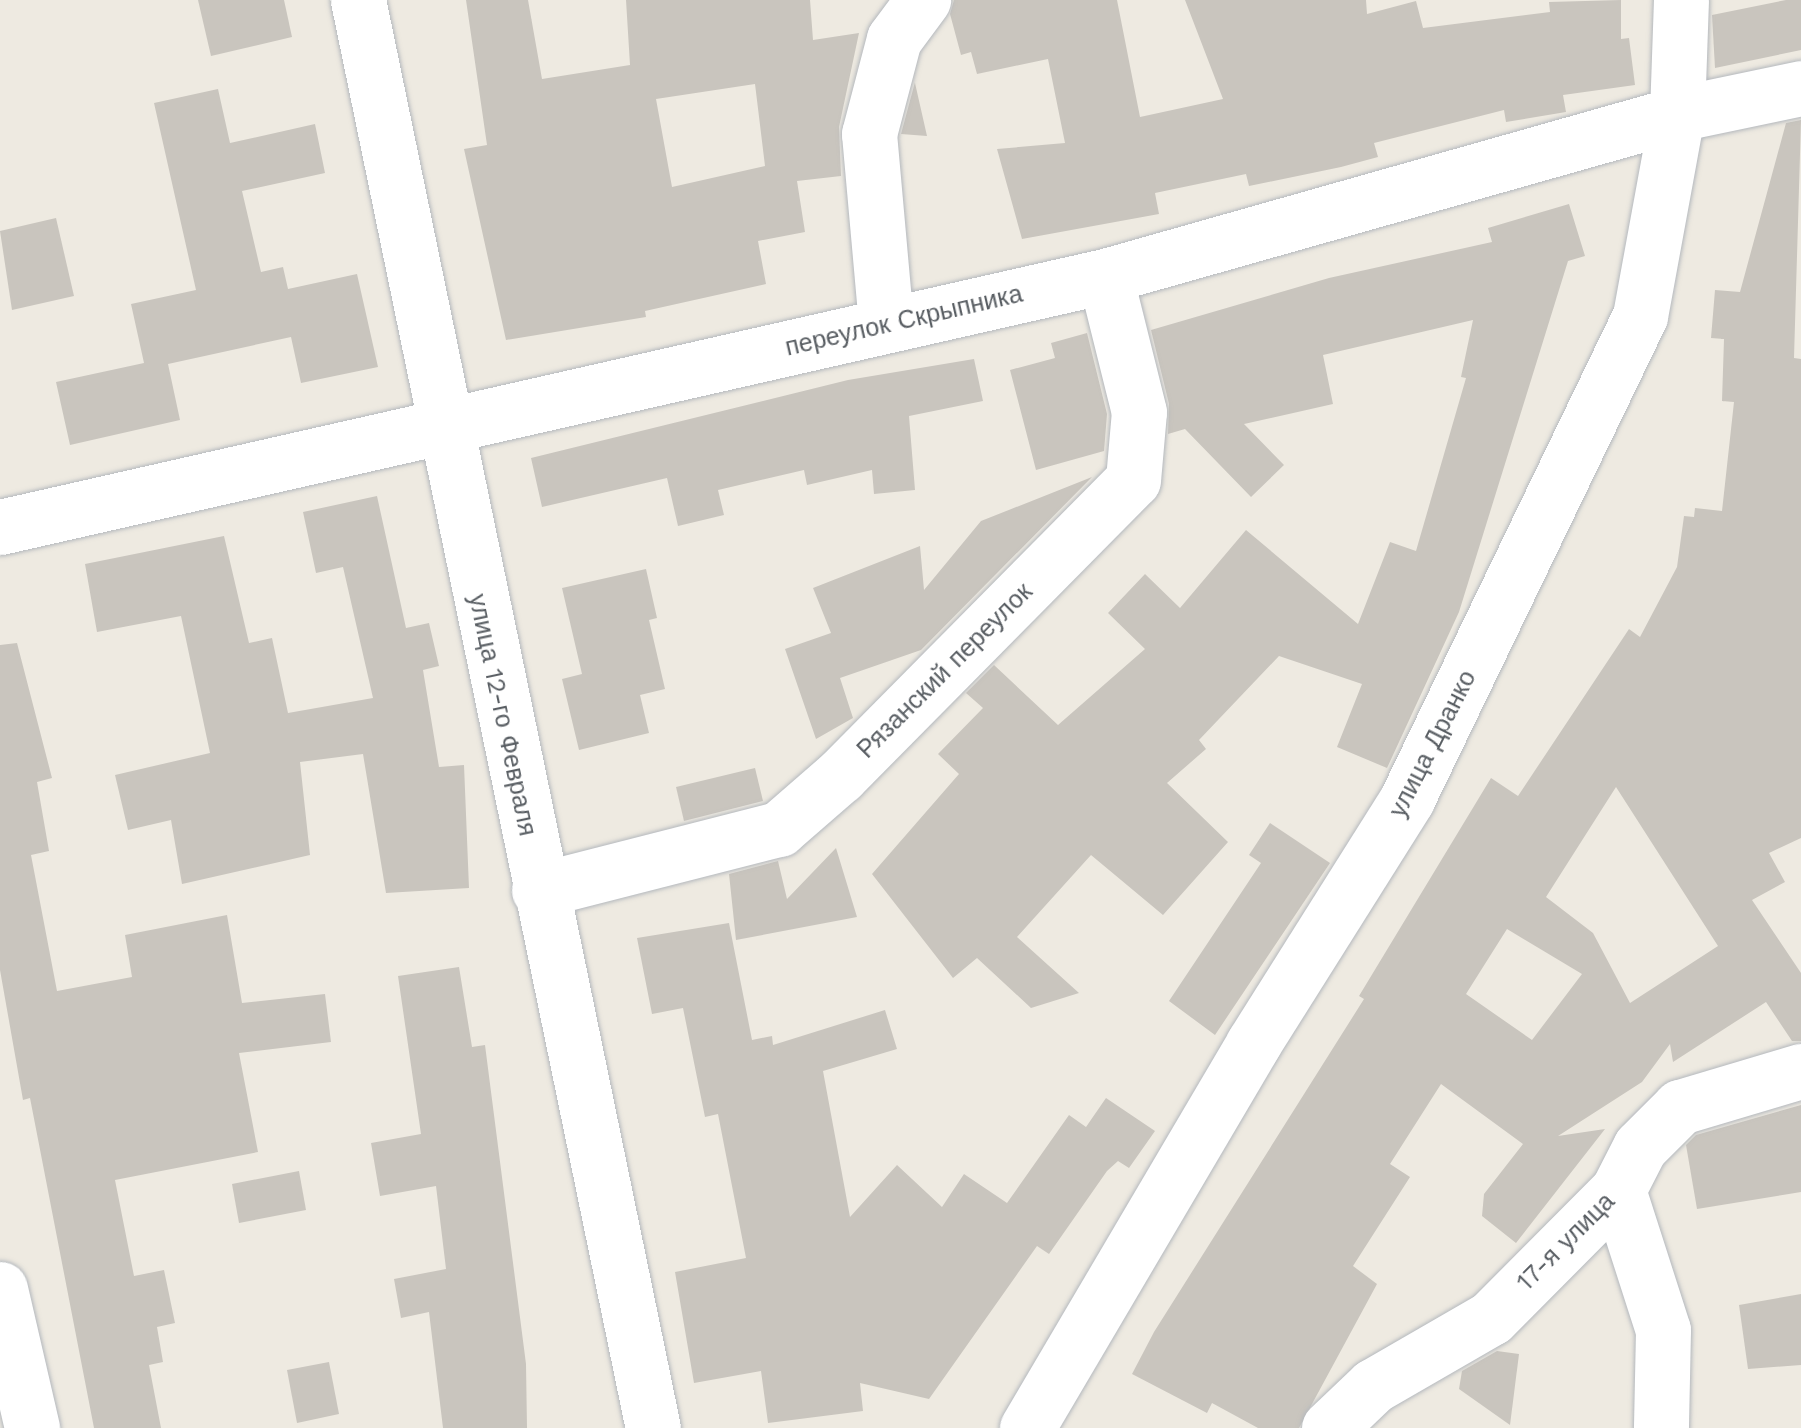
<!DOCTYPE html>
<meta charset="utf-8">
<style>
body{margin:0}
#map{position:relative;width:1801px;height:1428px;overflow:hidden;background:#eeeae1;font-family:"Work Sans",sans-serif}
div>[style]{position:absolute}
.building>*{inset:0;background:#c9c5be}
.roads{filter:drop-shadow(0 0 2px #b4b8bd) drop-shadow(0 0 2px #b4b8bd)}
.minor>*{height:55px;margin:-27.5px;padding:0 27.5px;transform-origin:27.5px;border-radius:27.5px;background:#fff}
span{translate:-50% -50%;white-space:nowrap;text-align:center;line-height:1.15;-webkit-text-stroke:10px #fff;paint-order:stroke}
.street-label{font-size:25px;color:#595e63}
</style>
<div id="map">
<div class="building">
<i style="clip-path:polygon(198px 0,284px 0,292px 37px,211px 56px)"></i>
<i style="clip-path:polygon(evenodd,466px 0,528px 0,542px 79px,630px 65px,626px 0,810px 0,813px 40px,859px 33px,839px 127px,841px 176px,797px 181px,805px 232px,758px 241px,766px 284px,645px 311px,646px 317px,506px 340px,464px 149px,487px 145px,466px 0,755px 84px,765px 166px,672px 187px,656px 99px,755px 84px)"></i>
<i style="clip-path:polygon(954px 0,1117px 0,1140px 117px,1223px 99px,1185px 0,1366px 0,1367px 14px,1416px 1px,1423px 28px,1550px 12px,1549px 2px,1621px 0,1621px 39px,1629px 38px,1635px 85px,1563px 95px,1566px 112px,1506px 122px,1504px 110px,1374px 143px,1378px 157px,1341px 167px,1249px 186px,1246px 174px,1155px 193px,1159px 214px,1022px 239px,997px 149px,1065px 143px,1048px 59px,977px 74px,971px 52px,961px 55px,950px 14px)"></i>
<i style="clip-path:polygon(1786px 0,1801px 0,1801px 50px,1715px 68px,1712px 15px)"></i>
<i style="clip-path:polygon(915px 82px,915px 83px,927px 136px,901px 134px)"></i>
<i style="clip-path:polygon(218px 89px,230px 143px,315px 124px,325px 173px,242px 191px,261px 272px,283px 267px,288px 289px,357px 274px,378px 367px,301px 383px,291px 337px,168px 364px,180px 420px,70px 445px,56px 382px,144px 363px,131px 304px,196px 290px,154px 103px)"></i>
<i style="clip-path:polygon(evenodd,1801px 120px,1794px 358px,1801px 359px,1801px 838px,1769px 853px,1785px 882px,1752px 900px,1801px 973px,1801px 1041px,1792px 1041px,1766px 1002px,1673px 1062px,1670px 1044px,1642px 1082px,1558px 1136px,1605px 1129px,1516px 1243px,1482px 1216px,1484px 1194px,1523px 1144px,1441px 1084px,1390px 1164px,1410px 1177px,1353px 1266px,1377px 1284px,1299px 1428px,1258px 1428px,1212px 1403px,1207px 1413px,1132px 1374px,1154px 1332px,1364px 999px,1359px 996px,1491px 778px,1518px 796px,1629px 629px,1640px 637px,1677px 567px,1684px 516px,1694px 517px,1695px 508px,1722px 511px,1734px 402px,1722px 401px,1724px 339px,1711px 338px,1715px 290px,1740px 292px,1786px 123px,1801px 120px,1616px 787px,1718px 946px,1630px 1003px,1593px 933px,1546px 897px,1616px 787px,1801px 120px,1507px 929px,1582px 974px,1532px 1040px,1466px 994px,1507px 929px)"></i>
<i style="clip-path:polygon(1569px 204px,1585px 256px,1568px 261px,1459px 612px,1387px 768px,1337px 747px,1362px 684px,1279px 656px,1199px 740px,1206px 749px,1167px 783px,1228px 842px,1163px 915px,1091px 855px,1017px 937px,1079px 993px,1031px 1008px,977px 958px,953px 978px,872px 874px,959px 774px,938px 754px,983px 708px,966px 693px,994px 665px,1058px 725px,1145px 649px,1108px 613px,1145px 574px,1180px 608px,1246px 530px,1358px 624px,1390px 542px,1416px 551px,1466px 378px,1461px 377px,1473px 320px,1323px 355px,1333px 404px,1244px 424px,1284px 465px,1251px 497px,1185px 429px,1168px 434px,1169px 404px,1151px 330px,1329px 278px,1492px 242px,1488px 228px)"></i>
<i style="clip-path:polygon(56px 218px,74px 296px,12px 310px,0 231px)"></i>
<i style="clip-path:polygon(1087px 333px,1107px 414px,1104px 451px,1036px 470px,1010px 370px,1055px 358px,1051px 343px)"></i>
<i style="clip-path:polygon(974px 359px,983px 401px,909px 416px,915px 490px,874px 494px,872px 470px,807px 485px,804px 470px,718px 490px,724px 515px,678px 526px,667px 478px,542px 507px,531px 458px,848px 380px)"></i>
<i style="clip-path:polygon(1092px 477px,921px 650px,840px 678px,853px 718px,816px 739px,785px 649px,831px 633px,813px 588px,920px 546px,924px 590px,981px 521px)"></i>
<i style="clip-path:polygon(377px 496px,406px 628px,429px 623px,439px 666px,423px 670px,439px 767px,464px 765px,469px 888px,386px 893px,363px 754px,300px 762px,310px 855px,182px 884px,171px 820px,128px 830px,115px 775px,210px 753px,181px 616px,97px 632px,85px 564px,224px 536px,249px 643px,272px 638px,288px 713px,373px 698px,343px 567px,316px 573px,303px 512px)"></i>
<i style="clip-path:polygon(646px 569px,657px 618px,649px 620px,665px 689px,640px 695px,649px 733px,579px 750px,562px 679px,582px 674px,562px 588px)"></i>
<i style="clip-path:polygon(17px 643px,52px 778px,37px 782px,49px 851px,31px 855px,57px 991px,132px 977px,125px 935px,227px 915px,242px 1003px,325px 994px,331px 1042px,239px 1053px,258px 1152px,115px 1180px,134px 1276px,164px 1270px,175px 1323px,157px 1327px,163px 1362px,149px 1365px,161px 1428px,94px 1428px,30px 1098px,23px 1100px,0 970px,0 645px)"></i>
<i style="clip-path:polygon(755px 768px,763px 801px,684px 821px,676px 787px)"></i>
<i style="clip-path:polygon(1270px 823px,1330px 863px,1215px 1035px,1169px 1001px,1261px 863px,1249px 855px)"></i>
<i style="clip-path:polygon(836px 848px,857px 917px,736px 940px,729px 874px,778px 861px,787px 899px)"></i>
<i style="clip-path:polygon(729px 923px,752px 1040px,772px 1036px,773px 1045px,885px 1010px,897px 1049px,823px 1071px,850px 1217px,897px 1165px,942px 1207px,964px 1174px,1007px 1203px,1069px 1115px,1086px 1127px,1106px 1098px,1155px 1131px,1129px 1168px,1118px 1161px,1107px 1171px,1049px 1254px,1037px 1246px,929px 1399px,860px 1383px,863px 1411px,768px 1423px,761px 1371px,694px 1383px,675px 1272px,746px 1258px,718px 1114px,705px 1117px,683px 1008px,652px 1014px,637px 938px)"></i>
<i style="clip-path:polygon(459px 967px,472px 1047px,485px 1045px,526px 1364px,527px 1428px,443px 1428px,429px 1312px,401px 1318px,394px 1279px,446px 1269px,436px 1186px,380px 1196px,371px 1143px,421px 1134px,398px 976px)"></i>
<i style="clip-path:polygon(1801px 1105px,1801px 1192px,1697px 1209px,1686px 1145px,1696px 1135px)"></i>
<i style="clip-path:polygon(299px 1171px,306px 1210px,239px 1223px,232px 1184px)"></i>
<i style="clip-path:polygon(1801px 1294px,1801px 1365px,1748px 1369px,1739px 1305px)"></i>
<i style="clip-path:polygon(1497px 1351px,1519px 1354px,1510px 1425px,1459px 1389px,1462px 1371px)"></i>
<i style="clip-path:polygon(329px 1362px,339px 1414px,297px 1423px,287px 1370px)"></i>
</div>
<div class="roads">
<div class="minor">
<i style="left:358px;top:0;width:1458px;rotate:78.33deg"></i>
<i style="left:886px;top:324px;width:191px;rotate:-95.1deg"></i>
<i style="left:869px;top:134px;width:98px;rotate:-75.3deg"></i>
<i style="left:894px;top:39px;width:49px;rotate:-53.4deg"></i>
<i style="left:0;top:527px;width:1133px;rotate:-12.8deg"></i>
<i style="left:1105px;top:276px;width:594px;rotate:-15.81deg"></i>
<i style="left:1677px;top:114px;width:127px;rotate:-11.8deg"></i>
<i style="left:539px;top:890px;width:248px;rotate:-14.3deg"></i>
<i style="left:779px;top:829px;width:81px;rotate:-41deg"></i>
<i style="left:840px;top:776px;width:416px;rotate:-45.3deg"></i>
<i style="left:1133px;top:480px;width:68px;rotate:-85deg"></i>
<i style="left:1139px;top:412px;width:140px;rotate:-104deg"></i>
<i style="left:1618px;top:1190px;width:147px;rotate:72.2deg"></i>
<i style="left:1663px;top:1330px;width:98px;rotate:91.2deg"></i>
<i style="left:0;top:1289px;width:143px;rotate:77deg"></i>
<i style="left:1027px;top:1428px;width:446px;rotate:-59.5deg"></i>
<i style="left:1253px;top:1044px;width:289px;rotate:-57.8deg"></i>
<i style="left:1407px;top:799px;width:536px;rotate:-64.25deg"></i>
<i style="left:1640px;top:316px;width:205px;rotate:-79.6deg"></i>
<i style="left:1677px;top:114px;width:114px;rotate:-88deg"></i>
<i style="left:1329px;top:1428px;width:61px;rotate:-43.7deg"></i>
<i style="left:1373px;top:1386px;width:136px;rotate:-30deg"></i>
<i style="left:1491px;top:1318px;width:180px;rotate:-45.2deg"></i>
<i style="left:1618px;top:1190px;width:48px;rotate:-62.9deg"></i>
<i style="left:1640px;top:1147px;width:57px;rotate:-45deg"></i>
<i style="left:1680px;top:1107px;width:126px;rotate:-16.6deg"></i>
</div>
</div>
<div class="street-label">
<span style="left:904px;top:321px;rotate:-13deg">переулок Скрыпника</span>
<span style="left:945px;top:671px;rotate:-45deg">Рязанский переулок</span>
<span style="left:502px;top:715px;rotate:78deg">улица 12-го Февраля</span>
<span style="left:1433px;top:744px;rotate:-63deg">улица Дранко</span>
<span style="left:1566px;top:1242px;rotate:-45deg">17-я улица</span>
</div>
</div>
